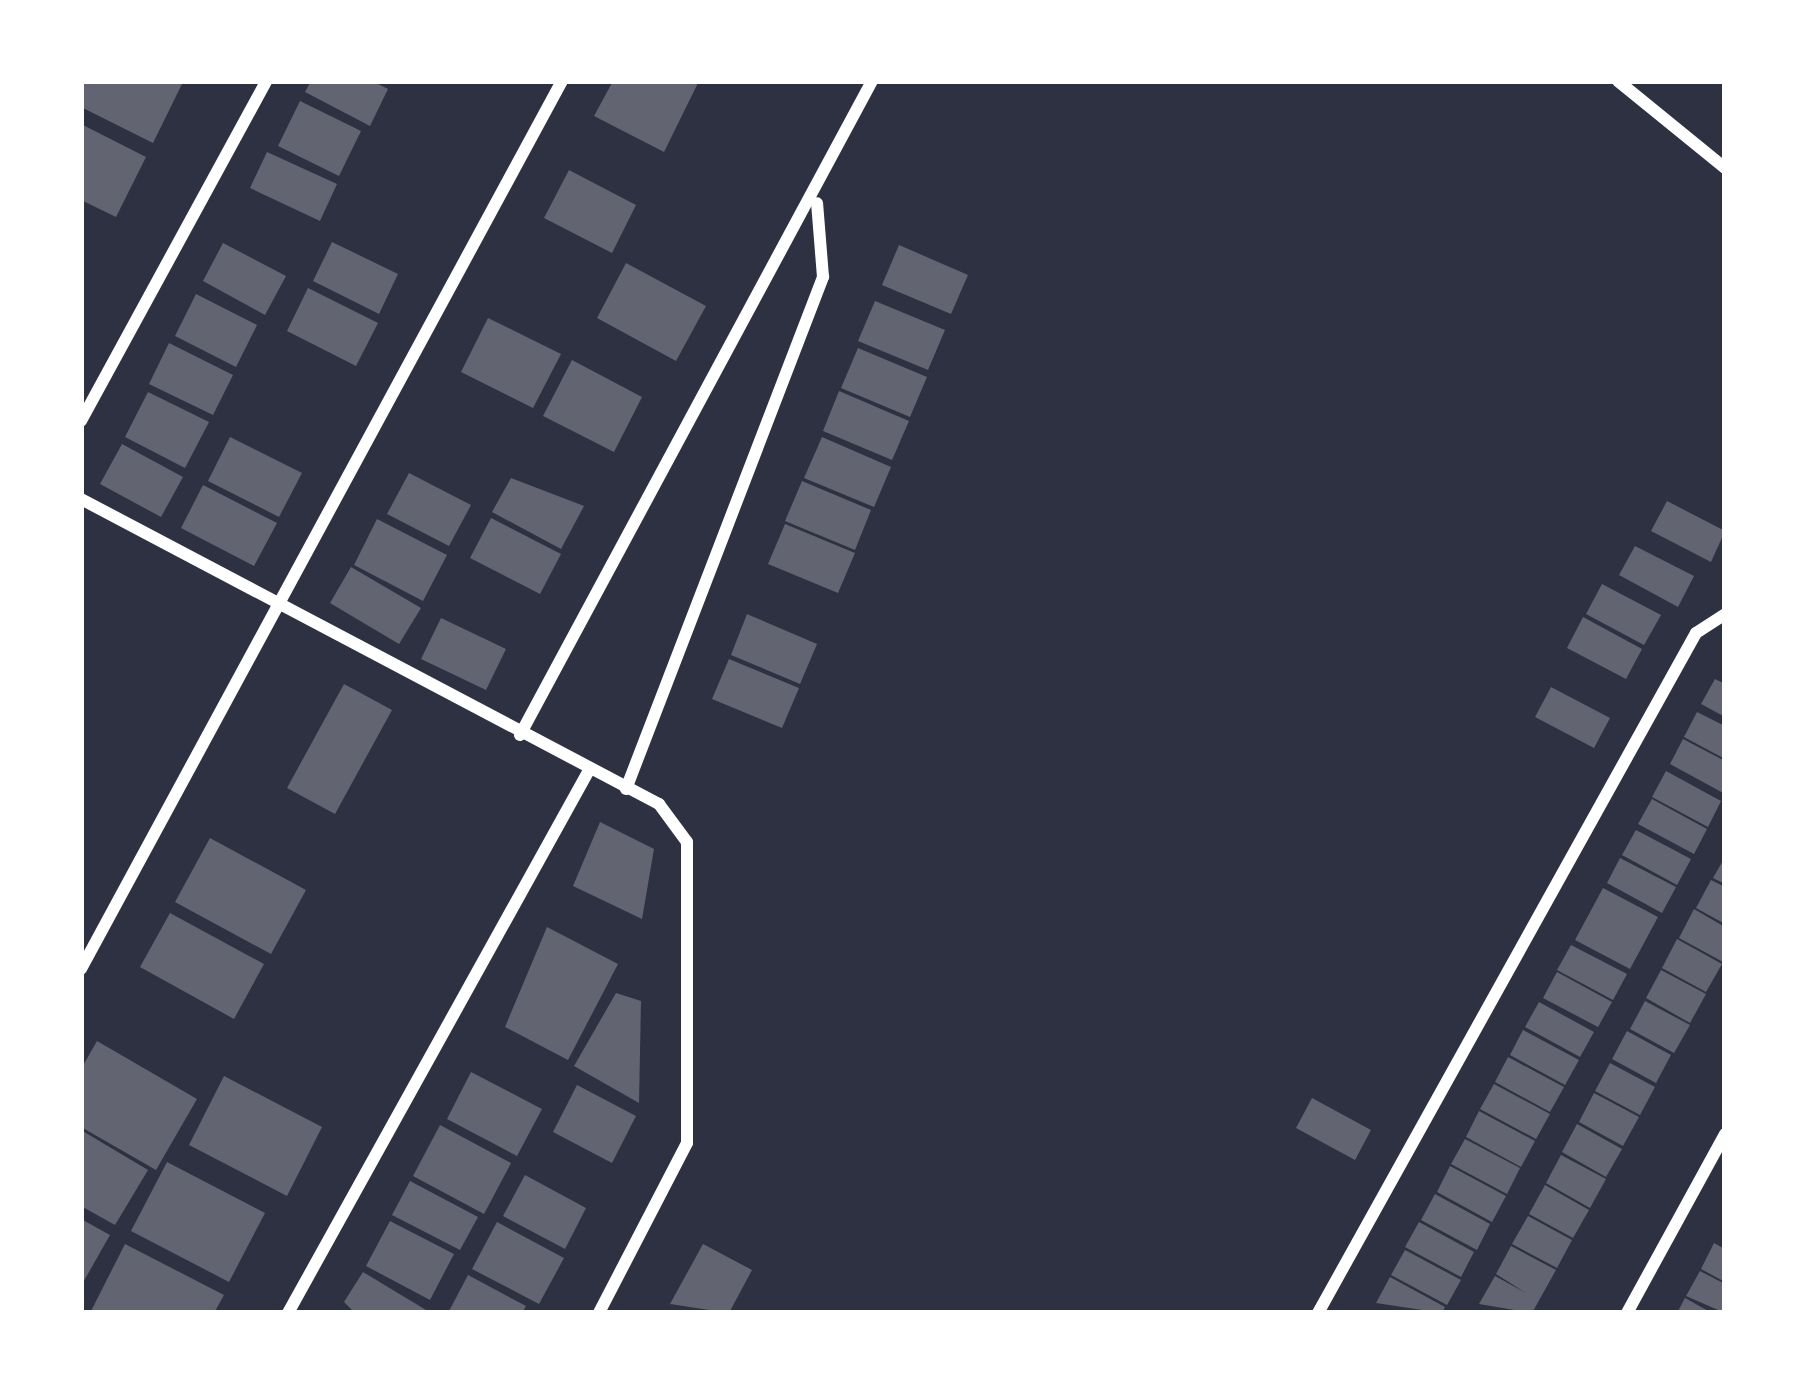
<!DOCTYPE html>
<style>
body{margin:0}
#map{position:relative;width:1806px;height:1394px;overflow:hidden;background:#2d3142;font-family:Helvetica,sans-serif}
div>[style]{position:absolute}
.building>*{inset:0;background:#626471}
.minor>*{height:12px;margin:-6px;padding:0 6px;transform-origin:6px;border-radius:6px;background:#fff}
span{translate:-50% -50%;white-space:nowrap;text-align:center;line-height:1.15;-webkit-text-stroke:10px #fff;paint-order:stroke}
.frame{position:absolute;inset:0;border:84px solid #fff;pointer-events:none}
</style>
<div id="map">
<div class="building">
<i style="clip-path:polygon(81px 81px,176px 81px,182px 84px,153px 143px,81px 107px)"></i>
<i style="clip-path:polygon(311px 81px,372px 81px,388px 89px,370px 126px,305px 92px)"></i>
<i style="clip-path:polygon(613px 81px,699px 81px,664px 152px,594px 116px)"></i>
<i style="clip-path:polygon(300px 101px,361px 131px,339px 176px,278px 146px)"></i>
<i style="clip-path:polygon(81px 124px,146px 157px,116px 217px,81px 200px)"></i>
<i style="clip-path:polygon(267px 152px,337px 184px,320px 221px,250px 188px)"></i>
<i style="clip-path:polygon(569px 170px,636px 205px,612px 253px,544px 218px)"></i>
<i style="clip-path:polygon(332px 242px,398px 274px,379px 314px,313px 281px)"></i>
<i style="clip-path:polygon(223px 243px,286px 276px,265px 315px,203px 281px)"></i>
<i style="clip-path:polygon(899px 245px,968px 275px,951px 314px,882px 285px)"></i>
<i style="clip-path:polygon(626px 263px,706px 306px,676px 361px,597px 318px)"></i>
<i style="clip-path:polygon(308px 288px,378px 323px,356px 366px,287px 331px)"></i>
<i style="clip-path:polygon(196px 294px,257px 325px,236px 367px,175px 336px)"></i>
<i style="clip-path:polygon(875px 301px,945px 330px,928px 370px,858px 341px)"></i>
<i style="clip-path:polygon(488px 318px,561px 354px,533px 408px,461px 372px)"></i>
<i style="clip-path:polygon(169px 343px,233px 375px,213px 415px,149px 384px)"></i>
<i style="clip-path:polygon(858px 348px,927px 377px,910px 417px,841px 388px)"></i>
<i style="clip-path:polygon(572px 360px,642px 397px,614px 452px,543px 416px)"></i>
<i style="clip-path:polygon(839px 391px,909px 421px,892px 460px,823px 431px)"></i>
<i style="clip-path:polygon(148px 392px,209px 422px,185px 468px,125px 437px)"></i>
<i style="clip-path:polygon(230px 437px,302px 473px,279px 517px,208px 481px)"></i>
<i style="clip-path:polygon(822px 437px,891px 467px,874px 507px,804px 478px)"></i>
<i style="clip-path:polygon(122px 444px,183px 477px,161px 517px,100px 484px)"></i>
<i style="clip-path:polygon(409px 473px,471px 505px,449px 546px,387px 514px)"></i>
<i style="clip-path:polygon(511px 478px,584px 506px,561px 549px,492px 512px)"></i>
<i style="clip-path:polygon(802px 481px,871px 510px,855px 550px,785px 521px)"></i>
<i style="clip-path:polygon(203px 485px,277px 523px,254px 566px,181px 528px)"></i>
<i style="clip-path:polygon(1667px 501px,1725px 531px,1711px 562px,1651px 531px)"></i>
<i style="clip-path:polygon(491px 518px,561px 554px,540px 594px,470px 558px)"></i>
<i style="clip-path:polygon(377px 519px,447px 555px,423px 601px,354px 565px)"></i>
<i style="clip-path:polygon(785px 524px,855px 553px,838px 593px,768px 564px)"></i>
<i style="clip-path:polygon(1635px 546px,1694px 576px,1678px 607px,1619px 575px)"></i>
<i style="clip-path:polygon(351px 567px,421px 608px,399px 644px,330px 603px)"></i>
<i style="clip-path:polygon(1602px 584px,1661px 615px,1644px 645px,1586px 614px)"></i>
<i style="clip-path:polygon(747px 614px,817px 644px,800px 684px,731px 655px)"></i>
<i style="clip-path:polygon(1583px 617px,1642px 649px,1626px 679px,1567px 648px)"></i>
<i style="clip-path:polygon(441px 618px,506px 649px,486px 690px,421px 659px)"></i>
<i style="clip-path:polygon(729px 659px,799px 688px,782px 728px,712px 699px)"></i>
<i style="clip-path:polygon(1715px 679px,1725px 684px,1725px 717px,1701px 704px)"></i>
<i style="clip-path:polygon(344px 684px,392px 710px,335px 814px,287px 788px)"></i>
<i style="clip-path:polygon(1551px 687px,1610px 718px,1594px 748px,1535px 717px)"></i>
<i style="clip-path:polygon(1697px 712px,1725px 726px,1725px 759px,1684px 737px)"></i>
<i style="clip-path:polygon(1683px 739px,1725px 761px,1725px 794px,1670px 764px)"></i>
<i style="clip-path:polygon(1666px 771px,1721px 801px,1708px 827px,1652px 797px)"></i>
<i style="clip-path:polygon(1652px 799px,1707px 829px,1694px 854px,1638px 824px)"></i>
<i style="clip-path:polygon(600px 822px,654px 849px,642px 919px,573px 886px)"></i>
<i style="clip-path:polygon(1636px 830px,1691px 859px,1677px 885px,1622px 855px)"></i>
<i style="clip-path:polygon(210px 838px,306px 890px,271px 954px,175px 902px)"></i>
<i style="clip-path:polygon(1725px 857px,1725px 884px,1713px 878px)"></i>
<i style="clip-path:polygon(1620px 858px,1676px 887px,1662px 913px,1607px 883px)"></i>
<i style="clip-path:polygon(1711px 880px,1725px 887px,1725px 924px,1696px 908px)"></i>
<i style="clip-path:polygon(1603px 888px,1658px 917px,1630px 969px,1575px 940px)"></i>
<i style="clip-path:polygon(1694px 909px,1725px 927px,1723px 962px,1679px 938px)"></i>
<i style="clip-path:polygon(170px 913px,264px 964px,234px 1019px,140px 967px)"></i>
<i style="clip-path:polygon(547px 927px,618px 964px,568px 1060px,505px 1027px)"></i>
<i style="clip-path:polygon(1677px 939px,1722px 964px,1706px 992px,1662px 968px)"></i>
<i style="clip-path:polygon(1571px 945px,1627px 974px,1613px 1000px,1557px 970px)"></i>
<i style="clip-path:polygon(1661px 970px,1706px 994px,1690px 1023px,1646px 998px)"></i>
<i style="clip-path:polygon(1557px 972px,1612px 1002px,1598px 1027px,1543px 998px)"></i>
<i style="clip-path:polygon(616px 993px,641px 1001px,639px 1103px,574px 1066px)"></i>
<i style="clip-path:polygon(1645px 1001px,1690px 1025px,1674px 1053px,1630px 1029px)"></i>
<i style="clip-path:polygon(1539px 1002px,1594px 1032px,1580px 1057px,1525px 1027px)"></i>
<i style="clip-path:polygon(1523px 1030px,1579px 1060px,1565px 1085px,1510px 1055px)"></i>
<i style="clip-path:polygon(1627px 1031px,1671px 1055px,1656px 1083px,1612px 1059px)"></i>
<i style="clip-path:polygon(97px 1041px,197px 1099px,156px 1170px,81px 1127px,81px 1069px)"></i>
<i style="clip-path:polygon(1508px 1057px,1564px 1087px,1550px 1112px,1495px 1082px)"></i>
<i style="clip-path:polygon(1610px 1063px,1655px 1087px,1640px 1115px,1595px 1091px)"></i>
<i style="clip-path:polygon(471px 1072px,542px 1109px,517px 1156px,447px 1119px)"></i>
<i style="clip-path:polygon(224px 1076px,322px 1127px,287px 1196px,189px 1145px)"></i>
<i style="clip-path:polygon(1494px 1084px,1550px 1114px,1536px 1139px,1480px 1109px)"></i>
<i style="clip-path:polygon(577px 1085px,636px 1116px,612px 1163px,553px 1132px)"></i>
<i style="clip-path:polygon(1594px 1093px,1639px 1117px,1623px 1146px,1579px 1122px)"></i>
<i style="clip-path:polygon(1312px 1098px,1371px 1130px,1355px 1160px,1296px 1128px)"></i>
<i style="clip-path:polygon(1479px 1111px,1535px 1141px,1521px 1167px,1466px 1137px)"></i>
<i style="clip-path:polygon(1577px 1124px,1622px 1149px,1606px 1177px,1562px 1152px)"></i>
<i style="clip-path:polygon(440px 1125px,511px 1163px,484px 1214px,413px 1176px)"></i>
<i style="clip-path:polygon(81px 1130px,148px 1170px,115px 1225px,81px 1206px)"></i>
<i style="clip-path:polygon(1465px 1139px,1520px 1168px,1507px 1194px,1451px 1164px)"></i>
<i style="clip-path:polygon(1561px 1155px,1606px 1179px,1590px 1208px,1546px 1183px)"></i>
<i style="clip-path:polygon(167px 1162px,265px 1213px,229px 1282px,131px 1231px)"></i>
<i style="clip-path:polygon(1450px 1166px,1506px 1196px,1492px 1222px,1437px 1192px)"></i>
<i style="clip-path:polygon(525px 1175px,586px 1208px,565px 1249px,503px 1216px)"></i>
<i style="clip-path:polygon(410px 1181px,478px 1217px,460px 1250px,392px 1215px)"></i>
<i style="clip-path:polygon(1545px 1185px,1589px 1210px,1573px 1238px,1529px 1214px)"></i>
<i style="clip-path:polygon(1435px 1194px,1490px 1224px,1477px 1250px,1421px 1220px)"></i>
<i style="clip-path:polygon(1528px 1216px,1572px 1240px,1557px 1268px,1512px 1244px)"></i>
<i style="clip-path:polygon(81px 1219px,110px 1235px,81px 1286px)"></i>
<i style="clip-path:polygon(390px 1221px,454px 1254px,430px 1300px,366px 1266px)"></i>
<i style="clip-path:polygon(497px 1222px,564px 1258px,539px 1304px,472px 1269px)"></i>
<i style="clip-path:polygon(1419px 1222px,1474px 1252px,1461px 1277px,1405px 1247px)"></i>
<i style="clip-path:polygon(1714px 1243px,1725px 1249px,1725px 1282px,1701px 1269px)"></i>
<i style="clip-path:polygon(125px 1244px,224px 1295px,214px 1313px,90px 1313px)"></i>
<i style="clip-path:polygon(703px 1244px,752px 1270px,729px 1313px,670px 1304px)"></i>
<i style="clip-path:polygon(1511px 1246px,1556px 1270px,1532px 1313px,1479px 1304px,1495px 1276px,1526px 1293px,1496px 1274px)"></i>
<i style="clip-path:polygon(1405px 1250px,1461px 1280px,1447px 1305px,1391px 1275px)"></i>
<i style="clip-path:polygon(1700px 1271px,1725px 1284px,1725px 1313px,1686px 1296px)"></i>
<i style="clip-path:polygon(363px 1272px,431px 1313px,355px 1313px,344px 1302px)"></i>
<i style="clip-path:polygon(468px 1275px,526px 1306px,522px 1313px,448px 1313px)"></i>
<i style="clip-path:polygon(1390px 1277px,1445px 1307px,1442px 1313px,1376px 1303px)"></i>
<i style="clip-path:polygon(1685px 1298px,1712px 1313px,1677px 1313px)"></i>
</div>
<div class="minor">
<i style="left:1618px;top:81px;width:138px;rotate:39.1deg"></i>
<i style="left:81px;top:421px;width:387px;rotate:-61.4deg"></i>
<i style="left:81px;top:499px;width:654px;rotate:27.82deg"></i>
<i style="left:659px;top:804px;width:47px;rotate:53.6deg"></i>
<i style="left:687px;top:842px;width:301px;rotate:90deg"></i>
<i style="left:687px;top:1143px;width:191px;rotate:117.4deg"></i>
<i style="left:520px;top:735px;width:743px;rotate:-61.71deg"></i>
<i style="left:626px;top:789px;width:549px;rotate:-68.95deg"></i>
<i style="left:823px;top:277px;width:74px;rotate:-94.6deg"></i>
<i style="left:81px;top:969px;width:1010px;rotate:-61.56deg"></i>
<i style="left:288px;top:1313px;width:619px;rotate:-60.99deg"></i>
<i style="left:1318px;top:1313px;width:778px;rotate:-60.93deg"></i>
<i style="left:1696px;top:633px;width:35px;rotate:-33deg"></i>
<i style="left:1627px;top:1313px;width:204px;rotate:-61.3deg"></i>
</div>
<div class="frame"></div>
</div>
